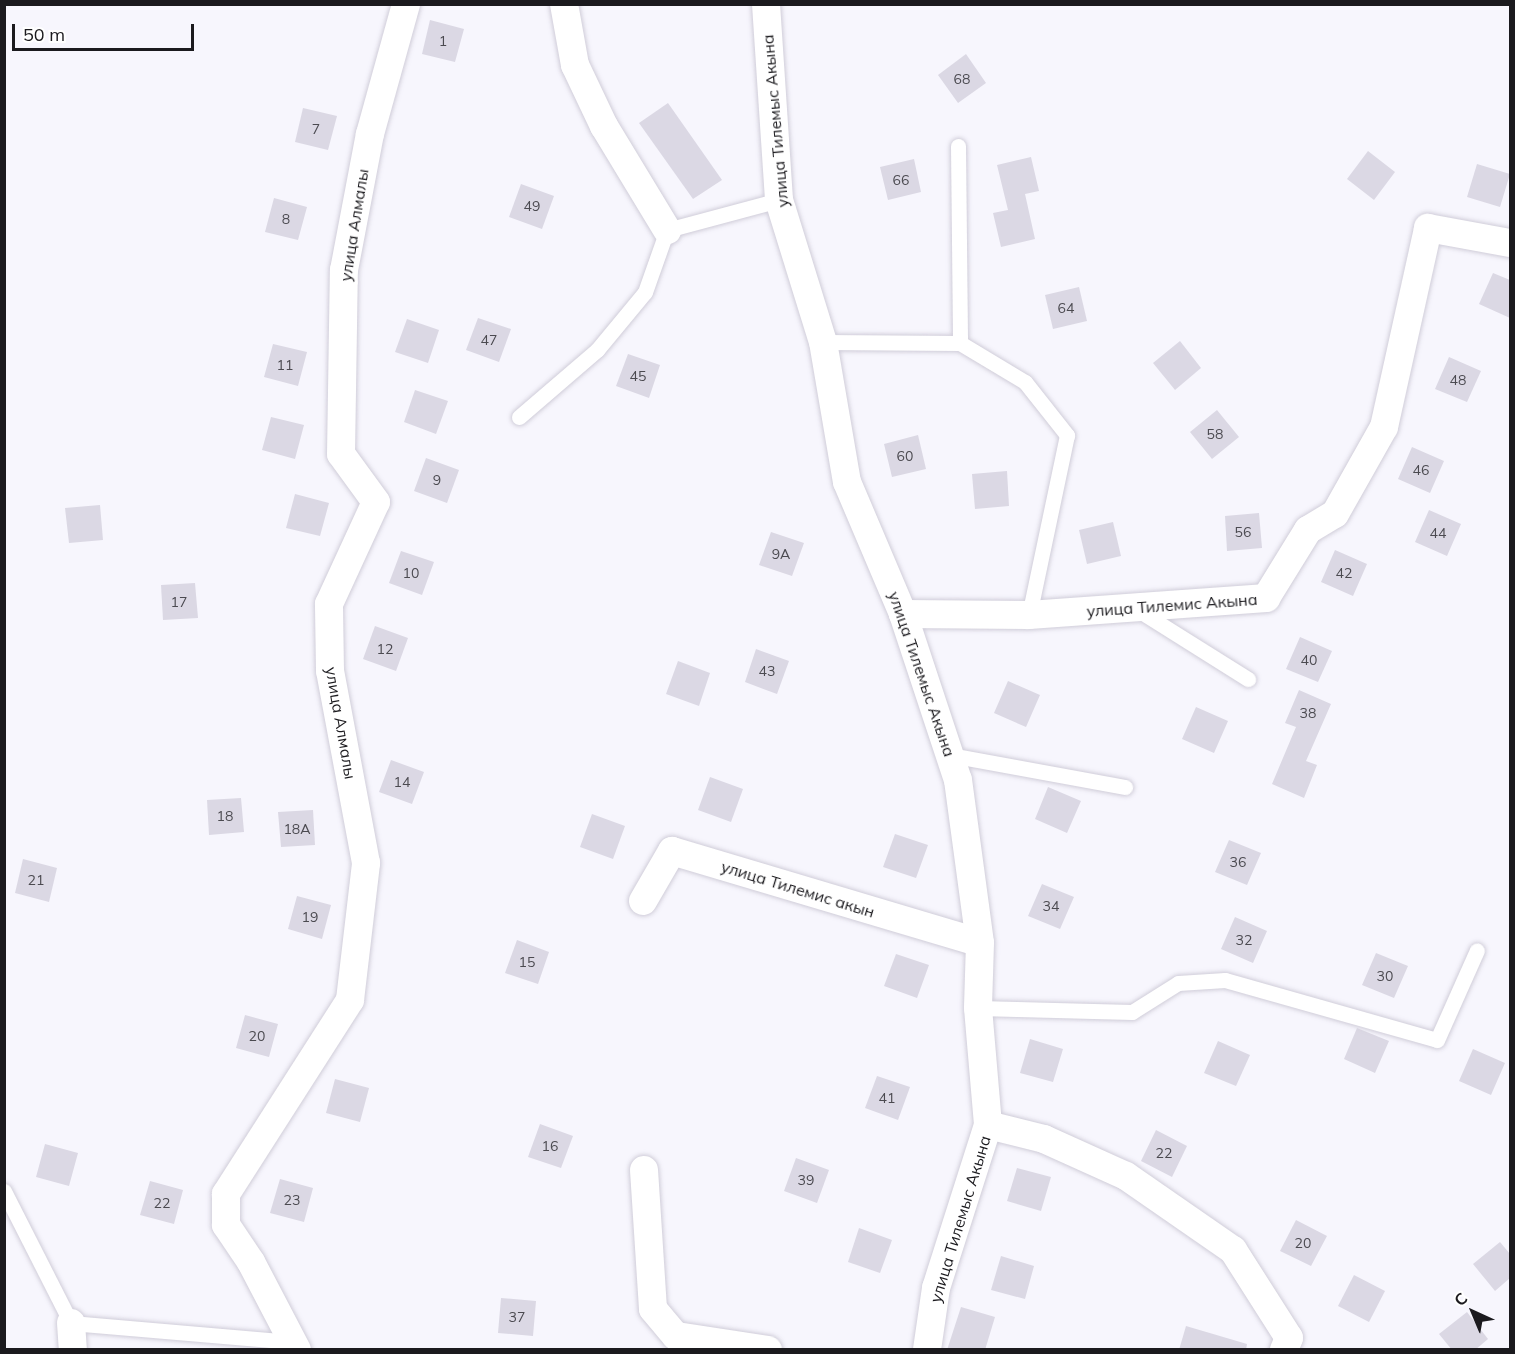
<!DOCTYPE html>
<meta charset="utf-8">
<style>
body{margin:0}
#map{position:relative;width:1515px;height:1354px;overflow:hidden;background:#f7f6fd;font-family:Mulish,sans-serif}
div>[style]{position:absolute}
.building>*{inset:0;background:#dbd8e4}
.roads{filter:drop-shadow(0 0 2px #d0cdd9) drop-shadow(0 0 2px #d0cdd9)}
.lane>*{height:15px;margin:-7.5px;padding:0 7.5px;transform-origin:7.5px;border-radius:7.5px;background:#fff}
.street>*{height:28px;margin:-14px;padding:0 14px;transform-origin:14px;border-radius:14px;background:#fff}
span{translate:-50% -50%;white-space:nowrap;text-align:center;line-height:1.15;-webkit-text-stroke:6px #fff;paint-order:stroke}
.number-label{font-size:14px;color:#4b4a50}
.number-label span{-webkit-text-stroke-width:0}
.street-label{font-size:16px;color:#1b1a1e}
.frame{position:absolute;inset:0;border:6px solid #1b1a1e;pointer-events:none}
.north{position:absolute;left:1443px;top:1282px;width:60px;height:60px;-webkit-text-stroke:4px #fff;paint-order:stroke;rotate:316deg;font-size:16px;font-weight:700;line-height:24px;text-align:center;color:#1b1a1e}
.north::after{content:'';display:block;margin:auto;width:21px;height:27px;background:#1b1a1e;clip-path:polygon(50% 0,100% 100%,50% 72%,0 100%)}
.scale{position:absolute;left:12px;top:24px;width:182px;height:27px;box-sizing:border-box;border:3px solid #1b1a1e;border-top:0;padding-left:8px;font-size:18px;line-height:21px;white-space:nowrap;color:#1b1a1e;-webkit-text-stroke:4px #fff;paint-order:stroke}
</style>
<div id="map">
<div class="building">
<i style="clip-path:polygon(430px 20px,464px 29px,455px 62px,422px 54px)"></i>
<i style="clip-path:polygon(966px 54px,986px 83px,958px 103px,938px 75px)"></i>
<i style="clip-path:polygon(668px 103px,722px 180px,693px 199px,639px 123px)"></i>
<i style="clip-path:polygon(303px 108px,337px 116px,328px 150px,295px 142px)"></i>
<i style="clip-path:polygon(1368px 151px,1395px 172px,1374px 200px,1347px 179px)"></i>
<i style="clip-path:polygon(1031px 157px,1039px 191px,1025px 194px,1035px 239px,1001px 247px,993px 213px,1008px 210px,997px 165px)"></i>
<i style="clip-path:polygon(914px 159px,921px 192px,888px 200px,880px 167px)"></i>
<i style="clip-path:polygon(1477px 164px,1510px 174px,1500px 207px,1467px 197px)"></i>
<i style="clip-path:polygon(521px 184px,554px 196px,542px 229px,509px 217px)"></i>
<i style="clip-path:polygon(274px 198px,307px 207px,298px 240px,265px 232px)"></i>
<i style="clip-path:polygon(1493px 273px,1510px 280px,1510px 318px,1479px 304px)"></i>
<i style="clip-path:polygon(1079px 287px,1087px 321px,1053px 329px,1045px 295px)"></i>
<i style="clip-path:polygon(478px 318px,511px 329px,499px 362px,466px 350px)"></i>
<i style="clip-path:polygon(407px 319px,439px 330px,428px 363px,395px 352px)"></i>
<i style="clip-path:polygon(1180px 341px,1201px 368px,1175px 390px,1153px 363px)"></i>
<i style="clip-path:polygon(273px 344px,307px 352px,298px 386px,264px 377px)"></i>
<i style="clip-path:polygon(628px 354px,660px 365px,649px 398px,616px 386px)"></i>
<i style="clip-path:polygon(1449px 357px,1481px 371px,1467px 402px,1435px 389px)"></i>
<i style="clip-path:polygon(415px 390px,448px 401px,436px 434px,404px 422px)"></i>
<i style="clip-path:polygon(1217px 410px,1239px 437px,1212px 459px,1190px 432px)"></i>
<i style="clip-path:polygon(271px 417px,304px 425px,295px 459px,262px 450px)"></i>
<i style="clip-path:polygon(918px 435px,926px 469px,892px 477px,884px 444px)"></i>
<i style="clip-path:polygon(1412px 447px,1444px 461px,1430px 493px,1398px 479px)"></i>
<i style="clip-path:polygon(426px 458px,459px 470px,447px 503px,414px 491px)"></i>
<i style="clip-path:polygon(1007px 471px,1009px 506px,975px 509px,972px 474px)"></i>
<i style="clip-path:polygon(295px 494px,329px 503px,320px 536px,286px 528px)"></i>
<i style="clip-path:polygon(100px 505px,103px 540px,69px 543px,65px 508px)"></i>
<i style="clip-path:polygon(1429px 510px,1461px 524px,1447px 556px,1415px 542px)"></i>
<i style="clip-path:polygon(1259px 513px,1262px 548px,1227px 551px,1225px 516px)"></i>
<i style="clip-path:polygon(1113px 522px,1121px 556px,1087px 564px,1079px 530px)"></i>
<i style="clip-path:polygon(771px 532px,804px 543px,792px 576px,759px 565px)"></i>
<i style="clip-path:polygon(1335px 550px,1367px 564px,1353px 596px,1321px 582px)"></i>
<i style="clip-path:polygon(401px 551px,434px 562px,422px 595px,389px 583px)"></i>
<i style="clip-path:polygon(195px 583px,198px 618px,163px 620px,161px 585px)"></i>
<i style="clip-path:polygon(375px 626px,408px 638px,396px 671px,363px 659px)"></i>
<i style="clip-path:polygon(1300px 637px,1332px 651px,1318px 682px,1286px 669px)"></i>
<i style="clip-path:polygon(756px 649px,789px 661px,777px 694px,745px 682px)"></i>
<i style="clip-path:polygon(678px 661px,710px 673px,699px 706px,666px 694px)"></i>
<i style="clip-path:polygon(1008px 681px,1040px 695px,1026px 727px,994px 713px)"></i>
<i style="clip-path:polygon(1299px 690px,1331px 704px,1306px 761px,1317px 765px,1304px 798px,1272px 784px,1296px 727px,1285px 723px)"></i>
<i style="clip-path:polygon(1196px 707px,1228px 721px,1214px 753px,1182px 739px)"></i>
<i style="clip-path:polygon(391px 760px,424px 772px,412px 804px,379px 792px)"></i>
<i style="clip-path:polygon(710px 777px,743px 789px,731px 822px,698px 810px)"></i>
<i style="clip-path:polygon(1048px 787px,1081px 801px,1067px 833px,1035px 819px)"></i>
<i style="clip-path:polygon(241px 798px,244px 832px,209px 835px,207px 800px)"></i>
<i style="clip-path:polygon(313px 810px,315px 845px,281px 847px,278px 812px)"></i>
<i style="clip-path:polygon(592px 814px,625px 826px,613px 859px,580px 847px)"></i>
<i style="clip-path:polygon(895px 834px,928px 845px,916px 878px,883px 867px)"></i>
<i style="clip-path:polygon(1229px 840px,1261px 853px,1247px 885px,1215px 872px)"></i>
<i style="clip-path:polygon(23px 859px,57px 868px,49px 902px,15px 893px)"></i>
<i style="clip-path:polygon(1042px 884px,1074px 897px,1060px 929px,1028px 916px)"></i>
<i style="clip-path:polygon(297px 896px,331px 905px,322px 939px,288px 929px)"></i>
<i style="clip-path:polygon(1235px 917px,1267px 931px,1253px 963px,1221px 949px)"></i>
<i style="clip-path:polygon(517px 940px,549px 952px,538px 984px,505px 973px)"></i>
<i style="clip-path:polygon(1376px 953px,1408px 966px,1394px 998px,1362px 985px)"></i>
<i style="clip-path:polygon(896px 954px,929px 965px,917px 998px,884px 986px)"></i>
<i style="clip-path:polygon(245px 1015px,278px 1024px,269px 1057px,236px 1048px)"></i>
<i style="clip-path:polygon(1357px 1028px,1389px 1041px,1375px 1073px,1344px 1059px)"></i>
<i style="clip-path:polygon(1030px 1039px,1063px 1049px,1053px 1082px,1020px 1073px)"></i>
<i style="clip-path:polygon(1218px 1041px,1250px 1055px,1236px 1086px,1204px 1073px)"></i>
<i style="clip-path:polygon(1473px 1049px,1505px 1063px,1491px 1095px,1459px 1081px)"></i>
<i style="clip-path:polygon(877px 1076px,910px 1087px,898px 1120px,865px 1108px)"></i>
<i style="clip-path:polygon(335px 1079px,369px 1088px,360px 1122px,326px 1113px)"></i>
<i style="clip-path:polygon(540px 1124px,573px 1136px,561px 1168px,528px 1157px)"></i>
<i style="clip-path:polygon(1156px 1130px,1187px 1146px,1172px 1177px,1141px 1161px)"></i>
<i style="clip-path:polygon(45px 1144px,78px 1153px,69px 1186px,36px 1177px)"></i>
<i style="clip-path:polygon(796px 1158px,829px 1170px,817px 1203px,784px 1191px)"></i>
<i style="clip-path:polygon(1017px 1168px,1051px 1177px,1041px 1211px,1007px 1201px)"></i>
<i style="clip-path:polygon(280px 1179px,313px 1188px,304px 1222px,270px 1213px)"></i>
<i style="clip-path:polygon(150px 1181px,183px 1190px,174px 1224px,140px 1215px)"></i>
<i style="clip-path:polygon(1296px 1220px,1327px 1236px,1311px 1266px,1280px 1251px)"></i>
<i style="clip-path:polygon(859px 1228px,892px 1240px,880px 1273px,848px 1262px)"></i>
<i style="clip-path:polygon(1500px 1242px,1510px 1254px,1510px 1278px,1495px 1291px,1473px 1264px)"></i>
<i style="clip-path:polygon(1001px 1256px,1034px 1266px,1025px 1299px,991px 1290px)"></i>
<i style="clip-path:polygon(1354px 1275px,1385px 1291px,1369px 1322px,1338px 1306px)"></i>
<i style="clip-path:polygon(501px 1298px,536px 1301px,533px 1336px,498px 1333px)"></i>
<i style="clip-path:polygon(961px 1307px,995px 1317px,985px 1350px,947px 1350px)"></i>
<i style="clip-path:polygon(1467px 1312px,1488px 1339px,1475px 1350px,1452px 1350px,1439px 1334px)"></i>
<i style="clip-path:polygon(1186px 1326px,1247px 1344px,1246px 1350px,1179px 1350px)"></i>
</div>
<div class="roads">
<div class="lane">
<i style="left:958px;top:146px;width:197px;rotate:89.4deg"></i>
<i style="left:823px;top:342px;width:137px;rotate:0.4deg"></i>
<i style="left:960px;top:343px;width:76px;rotate:31deg"></i>
<i style="left:1025px;top:382px;width:68px;rotate:51.6deg"></i>
<i style="left:1067px;top:435px;width:184px;rotate:101.9deg"></i>
<i style="left:519px;top:417px;width:103px;rotate:-40.7deg"></i>
<i style="left:597px;top:350px;width:75px;rotate:-50.4deg"></i>
<i style="left:645px;top:292px;width:66px;rotate:-70.5deg"></i>
<i style="left:667px;top:230px;width:116px;rotate:-15deg"></i>
<i style="left:1138px;top:610px;width:130px;rotate:32.1deg"></i>
<i style="left:950px;top:755px;width:178px;rotate:10.4deg"></i>
<i style="left:978px;top:1008px;width:154px;rotate:1.5deg"></i>
<i style="left:1132px;top:1012px;width:54px;rotate:-32.2deg"></i>
<i style="left:1178px;top:983px;width:47px;rotate:-3.7deg"></i>
<i style="left:1225px;top:980px;width:220px;rotate:15.8deg"></i>
<i style="left:1437px;top:1040px;width:98px;rotate:-66deg"></i>
<i style="left:4px;top:1191px;width:148px;rotate:63.1deg"></i>
<i style="left:71px;top:1323px;width:224px;rotate:4.9deg"></i>
</div>
<div class="street">
<i style="left:564px;top:4px;width:62px;rotate:79.8deg"></i>
<i style="left:575px;top:65px;width:68px;rotate:64.6deg"></i>
<i style="left:604px;top:126px;width:122px;rotate:58.8deg"></i>
<i style="left:766px;top:4px;width:196px;rotate:86.2deg"></i>
<i style="left:779px;top:200px;width:149px;rotate:72.8deg"></i>
<i style="left:823px;top:342px;width:142px;rotate:80.3deg"></i>
<i style="left:847px;top:482px;width:143px;rotate:67deg"></i>
<i style="left:903px;top:614px;width:175px;rotate:71.7deg"></i>
<i style="left:958px;top:780px;width:164px;rotate:82.3deg"></i>
<i style="left:980px;top:943px;width:65px;rotate:91.8deg"></i>
<i style="left:978px;top:1008px;width:117px;rotate:85.1deg"></i>
<i style="left:988px;top:1125px;width:171px;rotate:107.7deg"></i>
<i style="left:936px;top:1288px;width:63px;rotate:98.3deg"></i>
<i style="left:903px;top:614px;width:126px;rotate:0.5deg"></i>
<i style="left:1029px;top:615px;width:238px;rotate:-4.1deg"></i>
<i style="left:1266px;top:598px;width:80px;rotate:-58.3deg"></i>
<i style="left:1308px;top:530px;width:31px;rotate:-31deg"></i>
<i style="left:1335px;top:514px;width:100px;rotate:-60.6deg"></i>
<i style="left:1384px;top:427px;width:204px;rotate:-77.5deg"></i>
<i style="left:1428px;top:228px;width:83px;rotate:10.4deg"></i>
<i style="left:643px;top:901px;width:58px;rotate:-59.9deg"></i>
<i style="left:672px;top:851px;width:321px;rotate:16.6deg"></i>
<i style="left:988px;top:1125px;width:58px;rotate:14deg"></i>
<i style="left:1044px;top:1139px;width:90px;rotate:24.3deg"></i>
<i style="left:1126px;top:1176px;width:130px;rotate:34.7deg"></i>
<i style="left:1233px;top:1250px;width:104px;rotate:57.5deg"></i>
<i style="left:1289px;top:1338px;width:13px;rotate:113deg"></i>
<i style="left:644px;top:1170px;width:139px;rotate:86.3deg"></i>
<i style="left:653px;top:1309px;width:35px;rotate:50deg"></i>
<i style="left:676px;top:1336px;width:93px;rotate:8.7deg"></i>
<i style="left:71px;top:1323px;width:27px;rotate:86deg"></i>
<i style="left:297px;top:1350px;width:99px;rotate:-117.6deg"></i>
<i style="left:251px;top:1262px;width:45px;rotate:-124deg"></i>
<i style="left:226px;top:1225px;width:31px;rotate:-90deg"></i>
<i style="left:226px;top:1194px;width:230px;rotate:-57.4deg"></i>
<i style="left:350px;top:1000px;width:138px;rotate:-83.3deg"></i>
<i style="left:366px;top:863px;width:195px;rotate:-100.6deg"></i>
<i style="left:330px;top:671px;width:67px;rotate:-90.9deg"></i>
<i style="left:329px;top:604px;width:112px;rotate:-65.3deg"></i>
<i style="left:376px;top:502px;width:59px;rotate:-126.1deg"></i>
<i style="left:341px;top:454px;width:184px;rotate:-89.1deg"></i>
<i style="left:344px;top:270px;width:138px;rotate:-79.2deg"></i>
<i style="left:370px;top:134px;width:135px;rotate:-74.5deg"></i>
</div>
</div>
<div class="number-label">
<span style="left:443px;top:41px">1</span>
<span style="left:962px;top:79px">68</span>
<span style="left:316px;top:129px">7</span>
<span style="left:901px;top:180px">66</span>
<span style="left:532px;top:206px">49</span>
<span style="left:286px;top:219px">8</span>
<span style="left:1066px;top:308px">64</span>
<span style="left:489px;top:340px">47</span>
<span style="left:285px;top:365px">11</span>
<span style="left:638px;top:376px">45</span>
<span style="left:1458px;top:380px">48</span>
<span style="left:1215px;top:434px">58</span>
<span style="left:905px;top:456px">60</span>
<span style="left:1421px;top:470px">46</span>
<span style="left:437px;top:480px">9</span>
<span style="left:1243px;top:532px">56</span>
<span style="left:1438px;top:533px">44</span>
<span style="left:781px;top:554px">9А</span>
<span style="left:411px;top:573px">10</span>
<span style="left:1344px;top:573px">42</span>
<span style="left:179px;top:602px">17</span>
<span style="left:385px;top:649px">12</span>
<span style="left:1309px;top:660px">40</span>
<span style="left:767px;top:671px">43</span>
<span style="left:1308px;top:713px">38</span>
<span style="left:402px;top:782px">14</span>
<span style="left:225px;top:816px">18</span>
<span style="left:297px;top:829px">18А</span>
<span style="left:1238px;top:862px">36</span>
<span style="left:36px;top:880px">21</span>
<span style="left:1051px;top:906px">34</span>
<span style="left:310px;top:917px">19</span>
<span style="left:1244px;top:940px">32</span>
<span style="left:527px;top:962px">15</span>
<span style="left:1385px;top:976px">30</span>
<span style="left:257px;top:1036px">20</span>
<span style="left:887px;top:1098px">41</span>
<span style="left:550px;top:1146px">16</span>
<span style="left:1164px;top:1153px">22</span>
<span style="left:806px;top:1180px">39</span>
<span style="left:292px;top:1200px">23</span>
<span style="left:162px;top:1203px">22</span>
<span style="left:1303px;top:1243px">20</span>
<span style="left:517px;top:1317px">37</span>
</div>
<div class="street-label">
<span style="left:775px;top:121px;rotate:-95deg">улица Тилемыс Акына</span>
<span style="left:354px;top:225px;rotate:-81deg">улица Алмалы</span>
<span style="left:1172px;top:605px;rotate:-4deg">улица Тилемис Акына</span>
<span style="left:922px;top:674px;rotate:71deg">улица Тилемыс Акына</span>
<span style="left:341px;top:723px;rotate:80deg">улица Алмалы</span>
<span style="left:798px;top:889px;rotate:17deg">улица Тилемис акын</span>
<span style="left:960px;top:1219px;rotate:-73deg">улица Тилемыс Акына</span>
</div>
<div class="frame"></div>
<div class="north">С</div>
<div class="scale">50 m</div>
</div>
